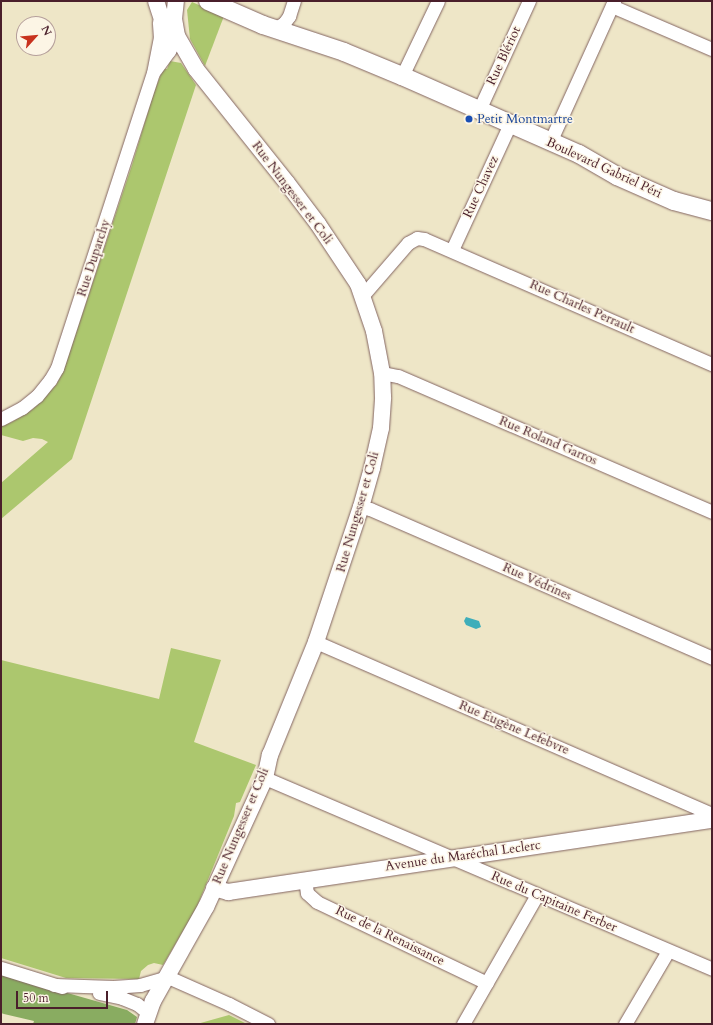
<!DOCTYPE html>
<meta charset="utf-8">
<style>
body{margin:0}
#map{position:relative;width:713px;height:1025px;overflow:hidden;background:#eee6c7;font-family:Cardo,serif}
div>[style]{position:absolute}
.green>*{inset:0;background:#acc76e}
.forest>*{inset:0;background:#89ac61}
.water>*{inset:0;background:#3eaeba}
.roads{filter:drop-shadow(0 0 1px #836562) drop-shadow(0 0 1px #836562)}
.minor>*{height:13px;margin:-6.5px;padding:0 6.5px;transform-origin:6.5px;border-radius:6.5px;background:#fff}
.tertiary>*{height:16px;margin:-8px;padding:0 8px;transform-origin:8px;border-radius:8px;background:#fff}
.secondary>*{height:18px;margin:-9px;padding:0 9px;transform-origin:9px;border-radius:9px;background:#fff}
.dots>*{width:11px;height:11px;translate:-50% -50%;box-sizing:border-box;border:2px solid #fcf5e5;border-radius:50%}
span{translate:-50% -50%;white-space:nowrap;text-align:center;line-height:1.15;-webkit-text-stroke:3px #fcf5e5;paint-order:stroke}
.street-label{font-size:13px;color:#4a1f2b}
.transit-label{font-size:13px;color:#164399}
.left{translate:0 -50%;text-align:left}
.frame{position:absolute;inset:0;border:2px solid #4a1f2b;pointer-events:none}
.north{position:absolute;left:16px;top:16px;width:40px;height:40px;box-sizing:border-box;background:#fcf5e5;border:1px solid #b59f9b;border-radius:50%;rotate:63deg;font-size:11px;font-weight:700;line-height:16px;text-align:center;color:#4a1f2b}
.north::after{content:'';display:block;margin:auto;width:14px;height:18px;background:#c8321e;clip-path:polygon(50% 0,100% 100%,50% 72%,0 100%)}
.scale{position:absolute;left:16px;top:991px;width:92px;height:18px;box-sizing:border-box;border:2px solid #4a1f2b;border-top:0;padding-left:5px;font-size:12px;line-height:14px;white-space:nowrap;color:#4a1f2b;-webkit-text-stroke:3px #fcf5e5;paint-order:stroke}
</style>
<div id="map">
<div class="green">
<i style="clip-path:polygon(192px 2px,224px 16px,205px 66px,190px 39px,187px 10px)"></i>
<i style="clip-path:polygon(170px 61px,181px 63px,196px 85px,72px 459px,1px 519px,1px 483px,48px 442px,42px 439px,33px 438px,23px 441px,1px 435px,1px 426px,12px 422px,33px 409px,56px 385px,63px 372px,132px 165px,153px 95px,163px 69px,167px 69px)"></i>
<i style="clip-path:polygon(171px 648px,221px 660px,194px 742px,256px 765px,240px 802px,236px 803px,234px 816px,196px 909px,163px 965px,154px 963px,148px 965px,141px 971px,139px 979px,66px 978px,1px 958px,1px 660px,159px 699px)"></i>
<i style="clip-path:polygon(229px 1015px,247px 1024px,197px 1024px)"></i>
</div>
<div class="forest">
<i style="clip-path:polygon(1px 974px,127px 1010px,137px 1017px,135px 1024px,33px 1024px,34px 1021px,4px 1014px,1px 1013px)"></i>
</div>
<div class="water">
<i style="clip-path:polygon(466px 617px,479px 621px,481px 627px,476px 629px,466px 625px,464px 621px)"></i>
</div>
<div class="roads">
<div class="minor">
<i style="left:612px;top:6px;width:109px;rotate:23.3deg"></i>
<i style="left:270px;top:28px;width:8px;rotate:-7deg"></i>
<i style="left:278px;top:27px;width:7px;rotate:-34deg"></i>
<i style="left:284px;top:23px;width:9px;rotate:-54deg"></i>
<i style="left:289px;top:16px;width:16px;rotate:-72deg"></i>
<i style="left:155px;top:70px;width:24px;rotate:-54deg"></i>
<i style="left:169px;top:51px;width:17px;rotate:-62deg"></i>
<i style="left:402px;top:76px;width:83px;rotate:-64.4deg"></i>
<i style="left:479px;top:110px;width:120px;rotate:-65.4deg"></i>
<i style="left:550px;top:142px;width:155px;rotate:-65.6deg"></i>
<i style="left:452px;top:250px;width:139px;rotate:-65.3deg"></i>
<i style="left:363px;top:295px;width:69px;rotate:-49.1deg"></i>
<i style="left:408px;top:243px;width:10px;rotate:-29deg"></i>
<i style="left:417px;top:238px;width:7px;rotate:8deg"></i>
<i style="left:424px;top:239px;width:314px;rotate:23.5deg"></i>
<i style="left:382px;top:373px;width:16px;rotate:11deg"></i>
<i style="left:398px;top:376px;width:342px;rotate:23.4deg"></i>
<i style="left:1px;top:419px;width:24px;rotate:-28deg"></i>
<i style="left:22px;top:408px;width:19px;rotate:-39deg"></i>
<i style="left:37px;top:396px;width:21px;rotate:-51deg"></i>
<i style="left:50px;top:380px;width:14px;rotate:-60deg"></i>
<i style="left:57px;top:368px;width:310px;rotate:-72deg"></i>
<i style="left:153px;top:73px;width:36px;rotate:-79deg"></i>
<i style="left:160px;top:38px;width:16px;rotate:-94deg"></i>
<i style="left:361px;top:507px;width:9px;rotate:13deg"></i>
<i style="left:370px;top:509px;width:373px;rotate:23.5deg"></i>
<i style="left:316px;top:642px;width:432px;rotate:23.5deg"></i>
<i style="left:265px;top:778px;width:486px;rotate:23.1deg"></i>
<i style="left:305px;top:879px;width:14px;rotate:82deg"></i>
<i style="left:307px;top:893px;width:13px;rotate:42deg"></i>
<i style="left:317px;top:902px;width:188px;rotate:25.5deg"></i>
<i style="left:1px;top:968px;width:64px;rotate:17.3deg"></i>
<i style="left:54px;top:985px;width:59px;rotate:1.9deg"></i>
<i style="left:113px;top:987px;width:27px;rotate:-4deg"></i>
<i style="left:140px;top:985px;width:29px;rotate:-16deg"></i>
<i style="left:168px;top:977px;width:67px;rotate:23.9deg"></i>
<i style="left:229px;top:1004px;width:44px;rotate:27.1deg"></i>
<i style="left:99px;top:993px;width:24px;rotate:12deg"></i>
<i style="left:122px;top:998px;width:16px;rotate:22deg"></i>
<i style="left:137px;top:1004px;width:14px;rotate:39deg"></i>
<i style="left:463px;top:1024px;width:149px;rotate:-60.2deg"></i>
<i style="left:625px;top:1024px;width:85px;rotate:-59.5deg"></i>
</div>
<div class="tertiary">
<i style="left:156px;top:1px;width:42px;rotate:72deg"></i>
<i style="left:214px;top:888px;width:15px;rotate:16deg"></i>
<i style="left:228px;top:892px;width:489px;rotate:-8.5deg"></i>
<i style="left:145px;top:1024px;width:24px;rotate:-71deg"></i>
<i style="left:153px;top:1001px;width:108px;rotate:-60.6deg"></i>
<i style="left:206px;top:907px;width:142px;rotate:-65.4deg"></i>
<i style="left:265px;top:778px;width:24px;rotate:-78deg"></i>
<i style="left:270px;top:755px;width:122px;rotate:-67.8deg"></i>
<i style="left:316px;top:642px;width:142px;rotate:-71.6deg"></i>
<i style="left:361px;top:507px;width:41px;rotate:-74.2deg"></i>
<i style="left:372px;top:468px;width:41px;rotate:-77.3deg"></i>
<i style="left:381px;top:428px;width:31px;rotate:-86deg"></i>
<i style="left:383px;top:397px;width:24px;rotate:-92deg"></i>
<i style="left:382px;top:373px;width:43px;rotate:-100.8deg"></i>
<i style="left:374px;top:331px;width:50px;rotate:-108.8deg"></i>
<i style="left:358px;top:284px;width:72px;rotate:-123.7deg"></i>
<i style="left:318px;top:224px;width:51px;rotate:-127.1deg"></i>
<i style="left:287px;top:183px;width:146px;rotate:-128.6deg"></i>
<i style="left:196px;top:69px;width:38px;rotate:-120deg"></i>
<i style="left:177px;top:36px;width:17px;rotate:-100deg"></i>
<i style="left:174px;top:19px;width:18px;rotate:-84deg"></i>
</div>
<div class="secondary">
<i style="left:208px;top:1px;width:60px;rotate:23.6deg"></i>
<i style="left:263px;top:25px;width:85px;rotate:18.4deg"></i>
<i style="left:344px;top:52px;width:63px;rotate:22.5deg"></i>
<i style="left:402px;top:76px;width:193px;rotate:23.8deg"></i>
<i style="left:579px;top:154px;width:44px;rotate:30.1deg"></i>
<i style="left:617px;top:176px;width:62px;rotate:23.7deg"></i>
<i style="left:674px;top:201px;width:39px;rotate:15deg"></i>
</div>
</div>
<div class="dots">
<i style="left:469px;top:119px;background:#1a4fb4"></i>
</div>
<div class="street-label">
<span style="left:504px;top:56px;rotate:-65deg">Rue Blériot</span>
<span style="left:604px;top:168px;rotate:25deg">Boulevard Gabriel Péri</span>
<span style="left:481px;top:187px;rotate:-65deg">Rue Chavez</span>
<span style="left:292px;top:193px;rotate:53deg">Rue Nungesser et Coli</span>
<span style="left:94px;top:258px;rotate:-72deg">Rue Duparchy</span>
<span style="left:582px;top:307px;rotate:24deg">Rue Charles Perrault</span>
<span style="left:548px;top:441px;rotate:23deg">Rue Roland Garros</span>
<span style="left:358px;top:512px;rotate:-74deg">Rue Nungesser et Coli</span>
<span style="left:537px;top:582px;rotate:24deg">Rue Védrines</span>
<span style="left:514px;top:728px;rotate:23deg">Rue Eugène Lefebvre</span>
<span style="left:241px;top:826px;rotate:-67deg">Rue Nungesser et Coli</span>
<span style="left:463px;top:856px;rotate:-8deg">Avenue du Maréchal Leclerc</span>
<span style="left:554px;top:902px;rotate:23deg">Rue du Capitaine Ferber</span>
<span style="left:390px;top:936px;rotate:26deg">Rue de la Renaissance</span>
</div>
<div class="transit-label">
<span class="left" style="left:477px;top:119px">Petit Montmartre</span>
</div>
<div class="frame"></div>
<div class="north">N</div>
<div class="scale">50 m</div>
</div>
